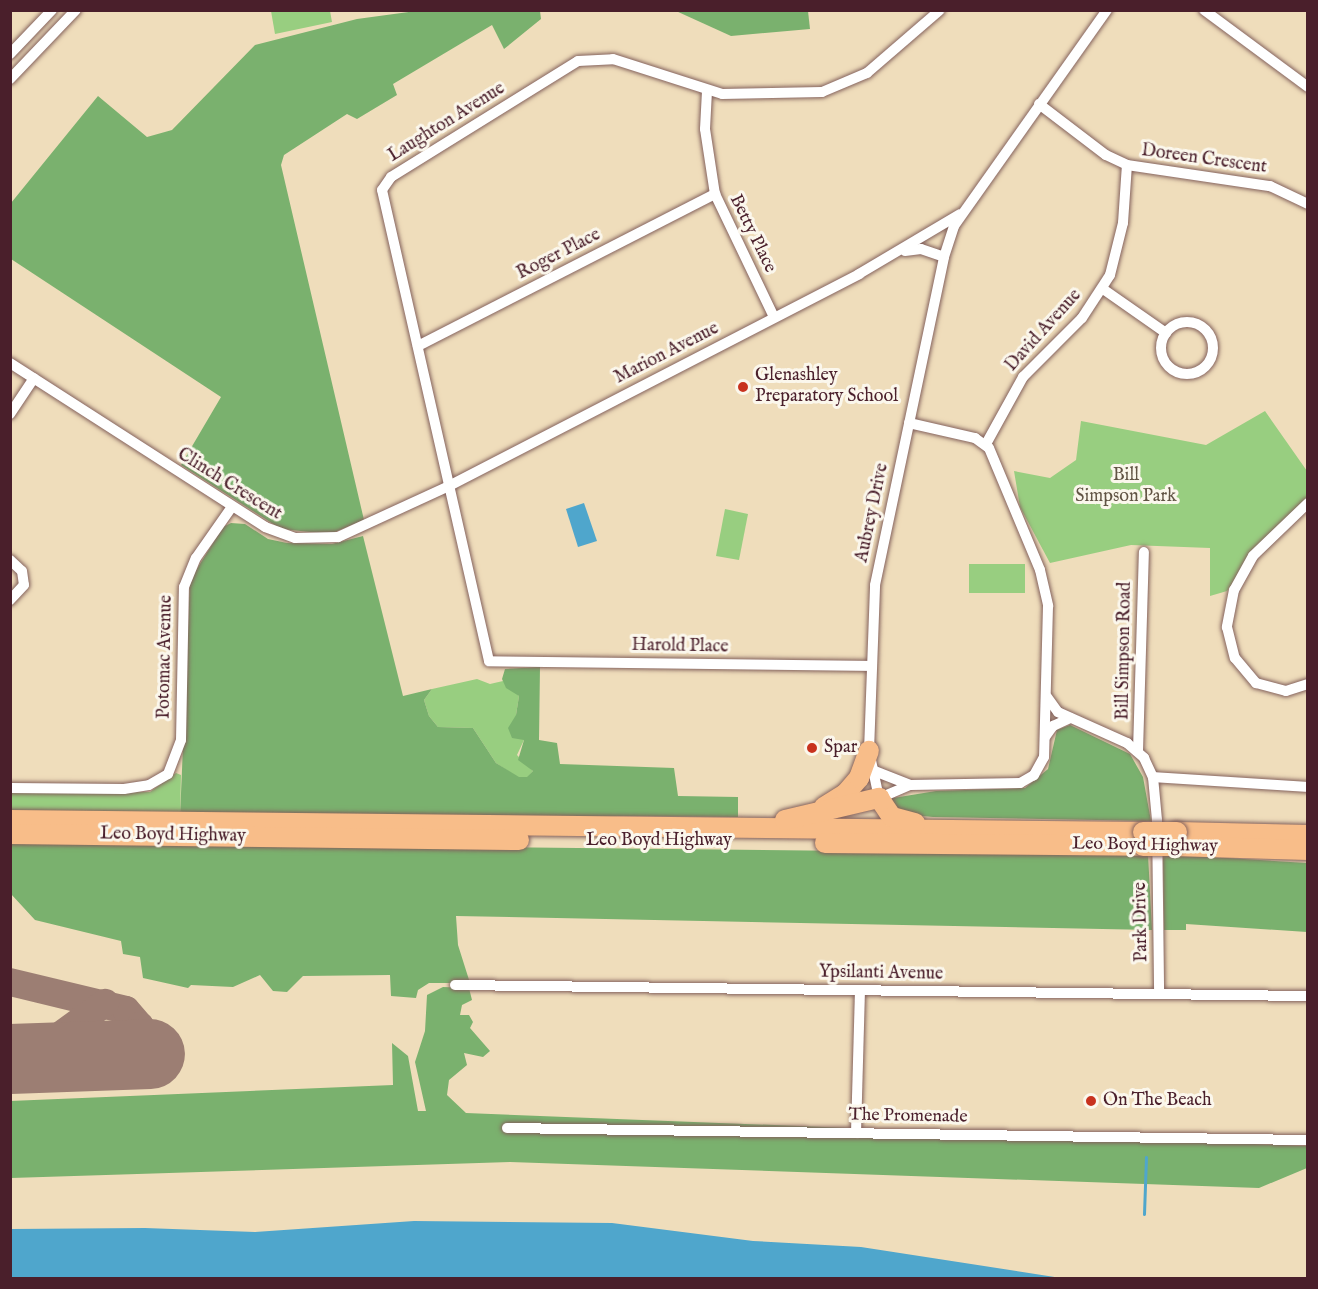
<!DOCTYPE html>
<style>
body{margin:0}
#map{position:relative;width:1318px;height:1289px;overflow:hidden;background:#efddbb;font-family:"IM FELL English",serif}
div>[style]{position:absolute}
.green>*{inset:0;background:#98ce80}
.forest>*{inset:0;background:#7ab16e}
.water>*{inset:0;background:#4fa6cc}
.stream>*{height:3px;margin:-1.5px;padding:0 1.5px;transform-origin:1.5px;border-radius:1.5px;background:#4fa6cc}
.taxiway>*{height:28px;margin:-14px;padding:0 14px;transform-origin:14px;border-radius:14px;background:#9c7e73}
.runway>*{height:70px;margin:-35px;padding:0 35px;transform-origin:35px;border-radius:35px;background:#9c7e73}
.roads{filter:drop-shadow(0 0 2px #84625d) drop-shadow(0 0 2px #84625d)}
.street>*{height:10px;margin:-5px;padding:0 5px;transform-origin:5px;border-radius:5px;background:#fff}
.street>.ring{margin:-5px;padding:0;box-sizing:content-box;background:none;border:10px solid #fff;border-radius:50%}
.highway>*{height:20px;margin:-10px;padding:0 10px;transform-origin:10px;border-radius:10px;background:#f8bd89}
.bridges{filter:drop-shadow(0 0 2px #84625d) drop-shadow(0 0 2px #84625d)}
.highway-bridge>*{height:20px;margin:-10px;padding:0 10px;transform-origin:10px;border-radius:10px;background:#f8bd89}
.dots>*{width:16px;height:16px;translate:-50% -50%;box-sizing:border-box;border:3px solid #fbf7ec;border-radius:50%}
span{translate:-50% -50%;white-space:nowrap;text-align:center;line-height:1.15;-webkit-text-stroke:6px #fbf7ec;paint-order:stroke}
.street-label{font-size:18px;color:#4a1f2b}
.poi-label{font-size:18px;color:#4a1f2b}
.left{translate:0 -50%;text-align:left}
.park-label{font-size:18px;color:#615444}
.frame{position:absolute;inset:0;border:12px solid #4a1f2b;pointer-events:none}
</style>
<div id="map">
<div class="green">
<i style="clip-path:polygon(271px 11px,330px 11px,332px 22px,275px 34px)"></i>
<i style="clip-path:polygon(1265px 411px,1307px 471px,1307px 505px,1250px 559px,1227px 591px,1210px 596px,1210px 548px,1131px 545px,1050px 563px,1020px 507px,1014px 471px,1050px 478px,1076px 460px,1081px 421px,1206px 445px)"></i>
<i style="clip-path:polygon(725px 509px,748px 514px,739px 560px,716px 556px)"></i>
<i style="clip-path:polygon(969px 564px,1025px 564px,1025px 593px,969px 593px)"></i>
<i style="clip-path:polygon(477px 679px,490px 684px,503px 681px,519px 696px,516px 715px,524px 740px,517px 755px,533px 771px,527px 778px,519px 778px,496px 763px,473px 728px,438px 727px,429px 716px,424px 700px,432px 689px)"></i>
<i style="clip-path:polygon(176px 773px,181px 775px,180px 817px,11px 813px,11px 793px,150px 792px)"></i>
</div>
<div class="forest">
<i style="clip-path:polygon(416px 11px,540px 11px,541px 19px,504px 49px,492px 25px,393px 84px,397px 95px,357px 119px,347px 114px,284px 155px,281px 165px,364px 520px,330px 534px,281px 529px,181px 465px,221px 397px,11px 259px,11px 203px,98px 96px,147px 137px,172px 130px,255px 45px,357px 19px)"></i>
<i style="clip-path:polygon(676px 11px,808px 11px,810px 29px,731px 36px)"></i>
<i style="clip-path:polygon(231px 523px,245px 524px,268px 539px,287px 543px,332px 544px,363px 536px,403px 696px,432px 689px,424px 700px,429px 716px,438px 727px,473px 728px,496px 763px,519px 777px,527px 777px,533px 771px,518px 760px,524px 740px,512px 738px,508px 728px,516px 715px,519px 696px,506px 688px,502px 679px,505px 669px,540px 667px,539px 740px,557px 743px,560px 764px,674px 768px,678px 796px,738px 797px,738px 817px,622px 816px,546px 822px,180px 817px,190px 580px,223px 527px)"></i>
<i style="clip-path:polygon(1070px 725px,1130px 754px,1143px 777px,1151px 821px,933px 817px,901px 814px,887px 799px,936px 791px,1025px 788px,1048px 769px,1057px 730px)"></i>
<i style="clip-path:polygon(10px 842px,1148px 854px,1152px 930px,456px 916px,458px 945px,470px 983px,429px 983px,418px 990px,416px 998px,391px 996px,390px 975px,303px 976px,287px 992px,273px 991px,260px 975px,233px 987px,191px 985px,188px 988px,143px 978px,140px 957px,123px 954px,121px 941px,35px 920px,11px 894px)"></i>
<i style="clip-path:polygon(1163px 854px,1307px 863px,1307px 932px,1186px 924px,1186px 930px,1164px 930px)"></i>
<i style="clip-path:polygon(443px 987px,469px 988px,472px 1000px,462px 1005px,460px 1015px,469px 1015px,473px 1022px,470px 1028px,490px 1051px,483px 1057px,464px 1053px,467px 1065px,449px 1080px,447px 1095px,466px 1113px,1307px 1146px,1307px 1168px,1259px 1188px,510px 1162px,11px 1178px,10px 1101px,393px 1085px,392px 1043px,408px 1056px,418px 1111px,426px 1111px,415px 1062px,425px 1031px,427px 995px)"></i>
</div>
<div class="water">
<i style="clip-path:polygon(584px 503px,597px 541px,578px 547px,566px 509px)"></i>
<i style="clip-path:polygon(414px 1221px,612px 1223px,753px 1241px,861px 1247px,1061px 1278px,11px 1278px,11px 1229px,145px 1228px,255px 1232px)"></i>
</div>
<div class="stream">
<i style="left:1144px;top:1214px;width:57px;rotate:-88deg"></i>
</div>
<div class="taxiway">
<i style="left:10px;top:982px;width:119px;rotate:13.6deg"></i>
<i style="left:126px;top:1010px;width:21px;rotate:49deg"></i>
<i style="left:140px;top:1026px;width:28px;rotate:84deg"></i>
<i style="left:29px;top:1058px;width:94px;rotate:-35.9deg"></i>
</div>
<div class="runway">
<i style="left:10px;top:1059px;width:140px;rotate:-2deg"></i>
</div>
<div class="roads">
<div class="street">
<i style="left:1204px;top:10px;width:129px;rotate:36.5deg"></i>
<i style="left:10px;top:54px;width:61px;rotate:-46.3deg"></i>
<i style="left:10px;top:79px;width:95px;rotate:-46.3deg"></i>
<i style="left:707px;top:91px;width:38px;rotate:93deg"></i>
<i style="left:705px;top:129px;width:66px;rotate:81.3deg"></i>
<i style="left:715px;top:194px;width:136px;rotate:64.4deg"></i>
<i style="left:1039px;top:104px;width:84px;rotate:37.3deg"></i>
<i style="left:1106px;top:155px;width:23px;rotate:25deg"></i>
<i style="left:1127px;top:165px;width:145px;rotate:8.4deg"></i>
<i style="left:1270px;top:186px;width:42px;rotate:25.3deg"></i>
<i style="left:905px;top:251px;width:16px;rotate:-7deg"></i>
<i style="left:921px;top:249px;width:24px;rotate:19deg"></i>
<i style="left:1103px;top:289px;width:77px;rotate:34.9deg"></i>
<i class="ring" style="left:1161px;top:322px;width:42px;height:42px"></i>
<i style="left:418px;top:346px;width:334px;rotate:-27.1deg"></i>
<i style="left:10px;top:363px;width:303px;rotate:32.7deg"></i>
<i style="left:265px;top:527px;width:32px;rotate:20deg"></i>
<i style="left:295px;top:538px;width:43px;rotate:-1.3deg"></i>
<i style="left:338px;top:537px;width:122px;rotate:-24.7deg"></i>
<i style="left:449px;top:486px;width:462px;rotate:-27.3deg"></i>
<i style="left:859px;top:274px;width:117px;rotate:-30.7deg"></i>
<i style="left:10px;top:414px;width:43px;rotate:-56.3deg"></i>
<i style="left:909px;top:423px;width:68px;rotate:12.8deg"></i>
<i style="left:975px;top:438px;width:17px;rotate:36deg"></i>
<i style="left:989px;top:448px;width:132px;rotate:67.3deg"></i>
<i style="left:1040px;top:570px;width:37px;rotate:77deg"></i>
<i style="left:1048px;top:606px;width:151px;rotate:91.5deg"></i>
<i style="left:1044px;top:757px;width:21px;rotate:119deg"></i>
<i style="left:1034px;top:775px;width:16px;rotate:150deg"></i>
<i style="left:1020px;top:783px;width:110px;rotate:179deg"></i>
<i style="left:910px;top:785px;width:34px;rotate:157deg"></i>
<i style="left:879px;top:798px;width:48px;rotate:-102deg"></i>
<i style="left:869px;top:751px;width:166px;rotate:-87.9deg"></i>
<i style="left:875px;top:585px;width:335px;rotate:-78.1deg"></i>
<i style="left:944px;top:257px;width:33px;rotate:-72deg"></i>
<i style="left:954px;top:226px;width:265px;rotate:-54.7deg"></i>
<i style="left:986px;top:444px;width:77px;rotate:-61.1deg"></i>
<i style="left:1023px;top:377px;width:83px;rotate:-45deg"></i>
<i style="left:1082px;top:318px;width:51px;rotate:-56.9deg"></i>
<i style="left:1110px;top:275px;width:54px;rotate:-76deg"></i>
<i style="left:1123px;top:223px;width:58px;rotate:-86.1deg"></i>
<i style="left:1308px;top:503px;width:76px;rotate:136.1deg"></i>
<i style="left:1253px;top:556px;width:39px;rotate:119deg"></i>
<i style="left:1234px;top:590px;width:38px;rotate:101deg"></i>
<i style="left:1227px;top:627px;width:32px;rotate:76deg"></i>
<i style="left:1235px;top:658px;width:33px;rotate:50deg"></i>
<i style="left:1256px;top:683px;width:31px;rotate:15deg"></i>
<i style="left:1286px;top:691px;width:23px;rotate:-18deg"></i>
<i style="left:10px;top:560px;width:16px;rotate:43deg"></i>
<i style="left:22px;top:571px;width:14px;rotate:82deg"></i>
<i style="left:24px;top:585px;width:21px;rotate:133deg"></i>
<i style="left:871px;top:666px;width:382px;rotate:-179.3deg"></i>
<i style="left:489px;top:661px;width:483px;rotate:-102.8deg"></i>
<i style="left:382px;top:190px;width:16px;rotate:-55deg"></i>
<i style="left:391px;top:177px;width:220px;rotate:-31.8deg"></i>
<i style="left:578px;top:61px;width:35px;rotate:-3deg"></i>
<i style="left:613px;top:59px;width:114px;rotate:17.8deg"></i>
<i style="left:722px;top:94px;width:100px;rotate:-1.1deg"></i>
<i style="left:822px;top:92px;width:49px;rotate:-22.9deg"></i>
<i style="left:867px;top:73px;width:96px;rotate:-40.8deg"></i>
<i style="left:1047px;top:697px;width:19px;rotate:54deg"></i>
<i style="left:1058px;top:712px;width:76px;rotate:24.2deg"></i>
<i style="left:1127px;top:743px;width:23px;rotate:41deg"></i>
<i style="left:1144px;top:758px;width:21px;rotate:65deg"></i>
<i style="left:1153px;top:777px;width:43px;rotate:84.7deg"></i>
<i style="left:1157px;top:820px;width:173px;rotate:89.3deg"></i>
<i style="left:1045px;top:737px;width:14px;rotate:-54deg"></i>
<i style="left:1053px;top:726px;width:19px;rotate:-25deg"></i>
<i style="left:1138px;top:751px;width:199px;rotate:-88.3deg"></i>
<i style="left:872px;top:770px;width:41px;rotate:21.5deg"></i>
<i style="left:1153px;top:777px;width:155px;rotate:3.7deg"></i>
<i style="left:10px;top:788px;width:114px;rotate:0.5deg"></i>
<i style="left:124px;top:789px;width:25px;rotate:-9deg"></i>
<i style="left:149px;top:785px;width:22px;rotate:-30deg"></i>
<i style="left:168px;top:774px;width:36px;rotate:-69deg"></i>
<i style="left:181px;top:740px;width:153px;rotate:-88.9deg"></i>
<i style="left:184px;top:587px;width:31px;rotate:-68deg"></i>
<i style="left:196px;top:558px;width:61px;rotate:-55deg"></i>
<i style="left:455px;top:985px;width:853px;rotate:0.74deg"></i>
<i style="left:507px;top:1128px;width:801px;rotate:0.86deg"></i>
<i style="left:856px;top:1133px;width:142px;rotate:-88.4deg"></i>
</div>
<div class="highway">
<i style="left:824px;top:807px;width:26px;rotate:-32deg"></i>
<i style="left:846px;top:793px;width:20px;rotate:-49deg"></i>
<i style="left:859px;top:778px;width:29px;rotate:-70deg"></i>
<i style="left:10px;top:820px;width:1133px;rotate:0.61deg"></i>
<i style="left:785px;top:820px;width:97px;rotate:-13.2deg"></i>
<i style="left:879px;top:798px;width:23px;rotate:56deg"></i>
<i style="left:892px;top:817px;width:24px;rotate:15deg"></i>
<i style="left:1177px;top:832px;width:131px;rotate:1.3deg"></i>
<i style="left:10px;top:834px;width:509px;rotate:0.68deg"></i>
<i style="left:825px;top:843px;width:318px;rotate:0.5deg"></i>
<i style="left:1173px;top:846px;width:135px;rotate:1.7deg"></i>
</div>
</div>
<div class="bridges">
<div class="highway-bridge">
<i style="left:1143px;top:832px;width:34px"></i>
<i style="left:1143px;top:846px;width:30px"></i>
</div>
</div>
<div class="dots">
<i style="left:743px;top:387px;background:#c8321e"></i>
<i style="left:812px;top:748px;background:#c8321e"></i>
<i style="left:1091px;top:1101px;background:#c8321e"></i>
</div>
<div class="street-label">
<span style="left:447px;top:123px;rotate:-32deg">Laughton Avenue</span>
<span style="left:1204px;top:160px;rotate:8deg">Doreen Crescent</span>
<span style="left:752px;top:234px;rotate:64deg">Betty Place</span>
<span style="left:559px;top:255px;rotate:-27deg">Roger Place</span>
<span style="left:1044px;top:331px;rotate:-48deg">David Avenue</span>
<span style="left:667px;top:354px;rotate:-27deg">Marion Avenue</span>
<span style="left:229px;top:485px;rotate:32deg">Clinch Crescent</span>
<span style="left:873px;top:513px;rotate:-78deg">Aubrey Drive</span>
<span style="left:680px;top:647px;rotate:1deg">Harold Place</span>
<span style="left:1125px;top:651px;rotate:-89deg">Bill Simpson Road</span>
<span style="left:166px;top:657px;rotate:-89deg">Potomac Avenue</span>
<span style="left:173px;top:836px;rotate:1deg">Leo Boyd Highway</span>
<span style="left:659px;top:841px">Leo Boyd Highway</span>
<span style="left:1145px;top:846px;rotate:1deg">Leo Boyd Highway</span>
<span style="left:1142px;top:922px;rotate:-91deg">Park Drive</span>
<span style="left:881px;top:974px;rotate:1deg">Ypsilanti Avenue</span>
<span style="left:908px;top:1117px;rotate:1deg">The Promenade</span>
</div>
<div class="poi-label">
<span class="left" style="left:755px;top:387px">Glenashley<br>Preparatory School</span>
<span class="left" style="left:824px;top:748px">Spar</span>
<span class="left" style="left:1103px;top:1101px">On The Beach</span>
</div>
<div class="park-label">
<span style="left:1126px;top:487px">Bill<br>Simpson Park</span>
</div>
<div class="frame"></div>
</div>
